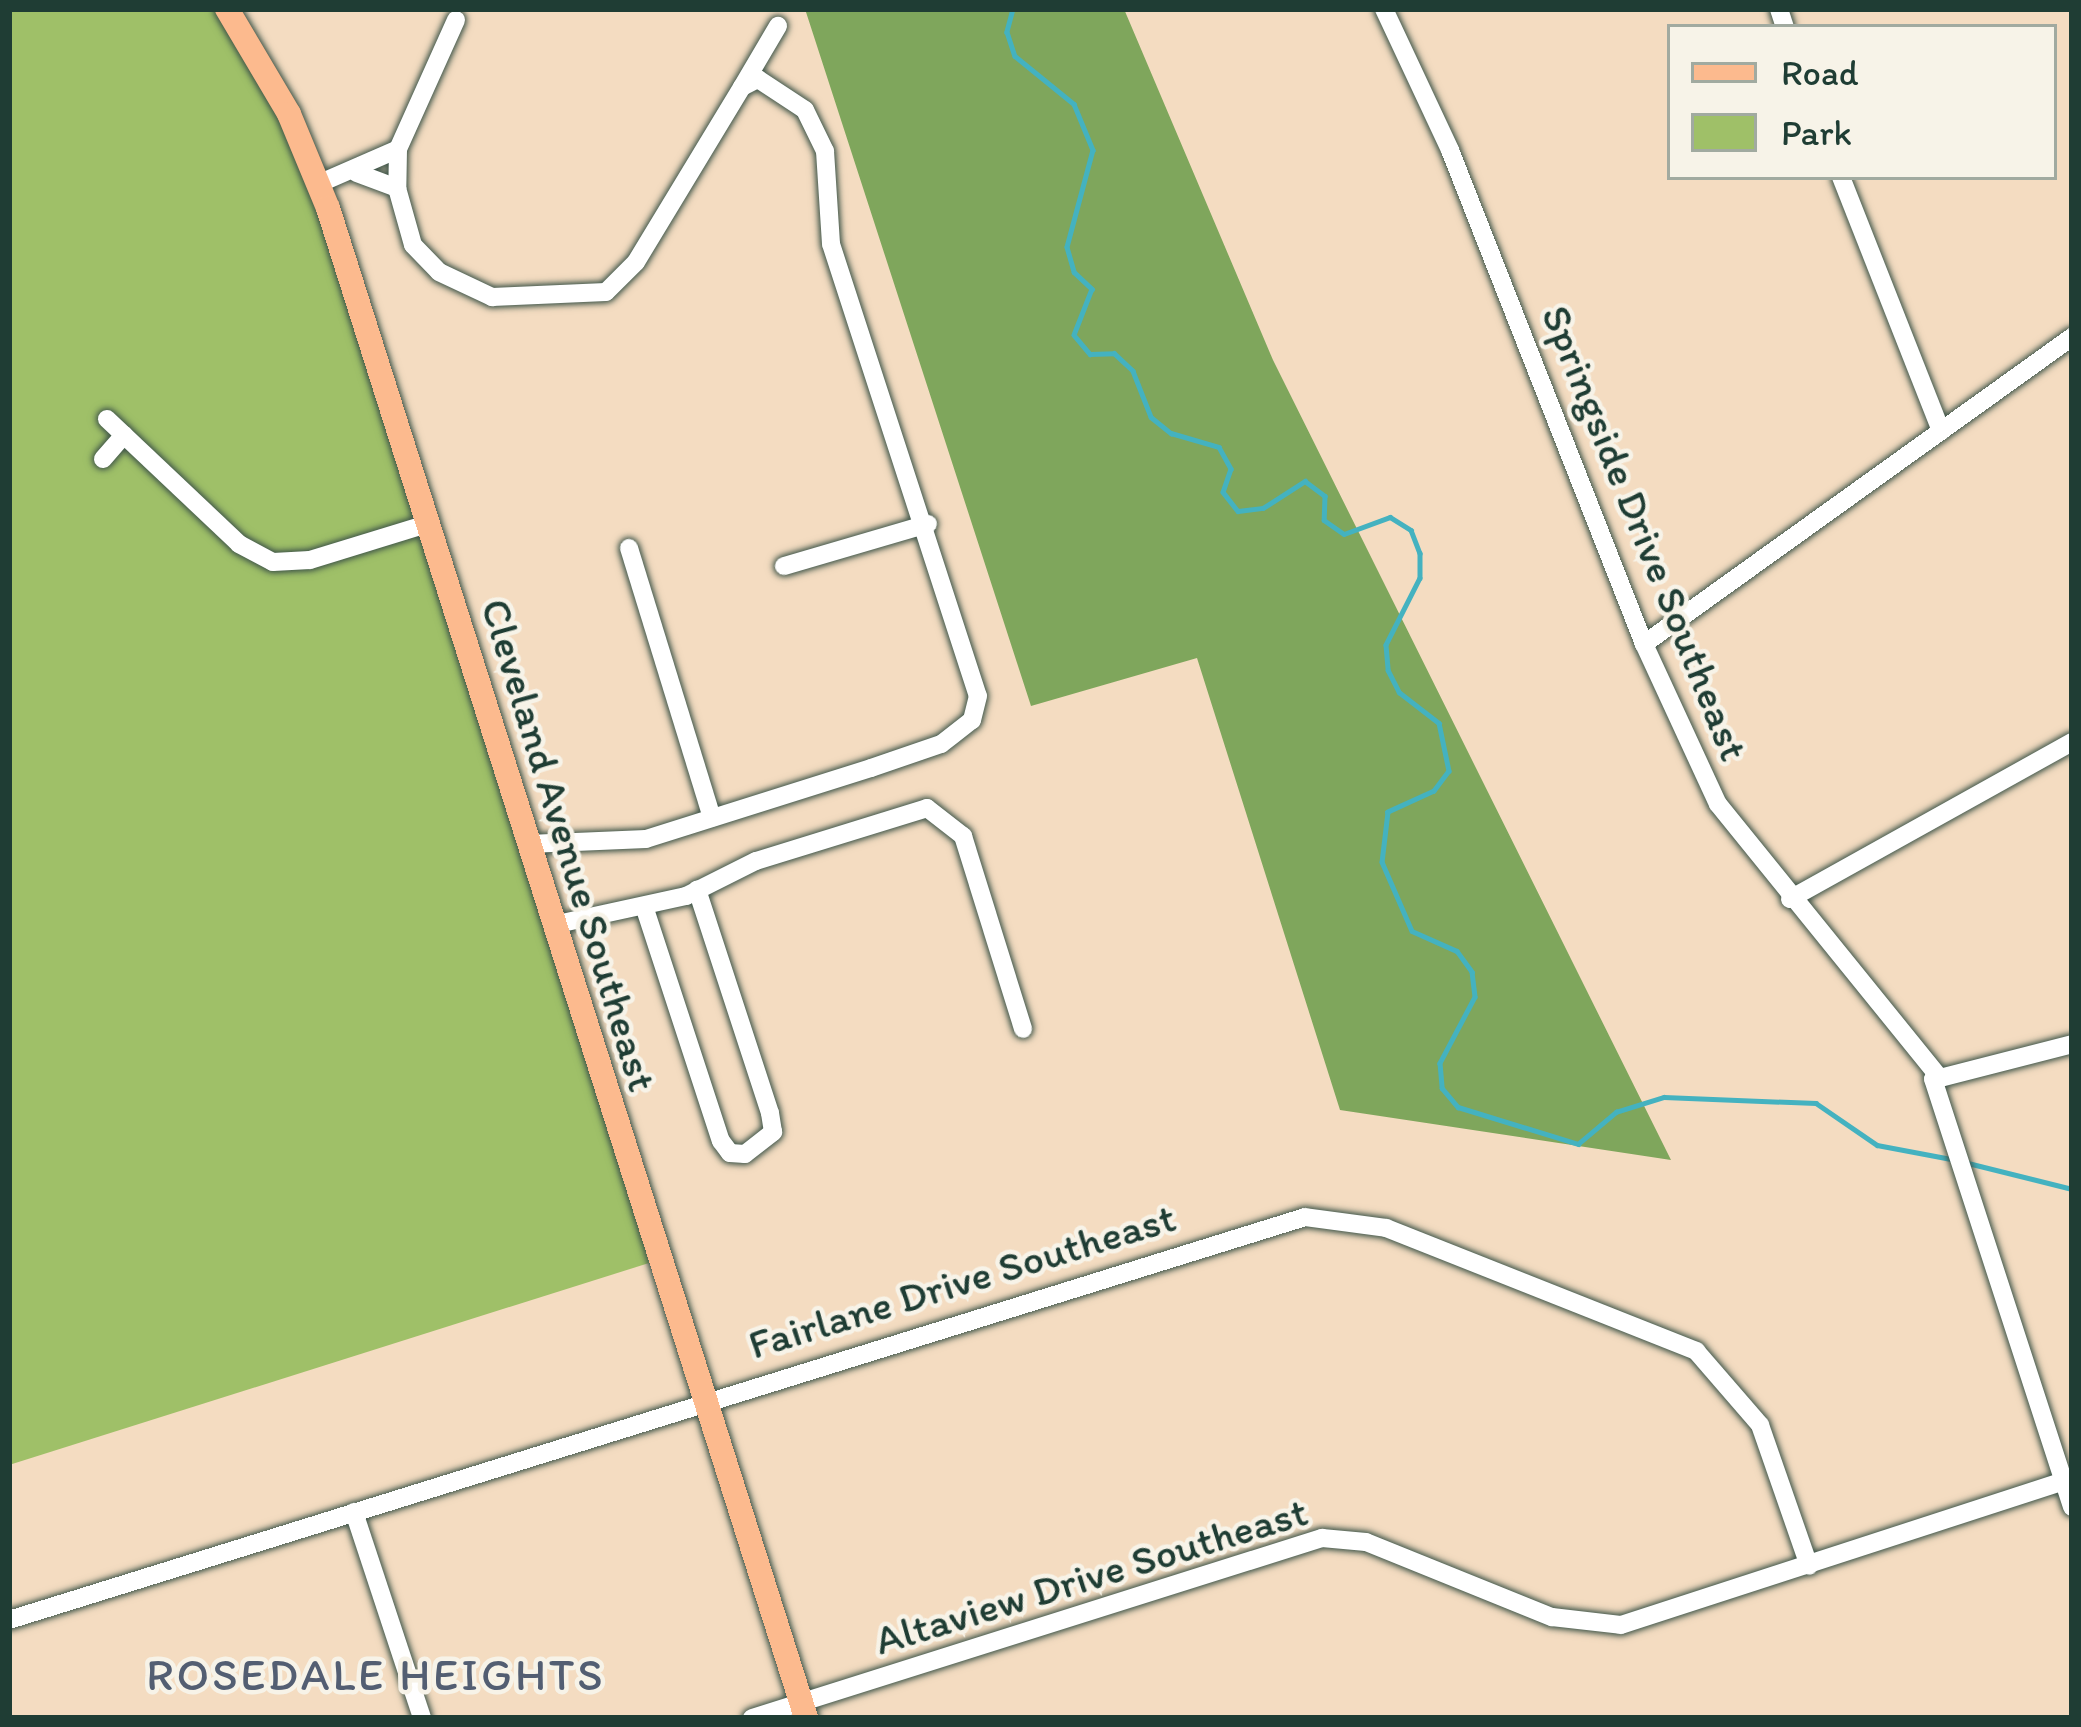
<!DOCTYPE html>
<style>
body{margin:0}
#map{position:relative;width:2081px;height:1727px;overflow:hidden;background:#f4dcc1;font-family:Itim,sans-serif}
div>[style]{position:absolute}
.green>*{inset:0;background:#9fc068}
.forest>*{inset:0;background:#7fa65c}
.stream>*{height:4.5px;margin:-2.25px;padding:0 2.25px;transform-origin:2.25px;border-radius:2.25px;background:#44b2c0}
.roads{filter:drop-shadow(0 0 3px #3f5549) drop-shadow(0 0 3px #3f5549)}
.minor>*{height:18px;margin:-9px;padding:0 9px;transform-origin:9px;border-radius:9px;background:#fff}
.major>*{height:24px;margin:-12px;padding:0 12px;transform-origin:12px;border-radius:12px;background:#fcba8e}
span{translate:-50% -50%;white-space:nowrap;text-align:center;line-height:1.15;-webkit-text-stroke:9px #f7f3e8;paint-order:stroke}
.street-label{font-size:42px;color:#1f3d34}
.neighbourhood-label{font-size:45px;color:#535e72;letter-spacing:3px}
.frame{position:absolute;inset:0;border:12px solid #1f3d34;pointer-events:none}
.legend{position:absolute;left:1667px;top:24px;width:390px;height:156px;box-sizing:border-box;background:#f7f3e8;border:3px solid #a1aaa0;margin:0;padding:15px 21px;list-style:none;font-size:36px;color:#1f3d34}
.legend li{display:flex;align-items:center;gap:24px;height:60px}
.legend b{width:60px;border:3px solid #a1aaa0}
</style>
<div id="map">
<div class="green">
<i style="clip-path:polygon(9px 9px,241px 9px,313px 149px,605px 1077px,649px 1263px,9px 1465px)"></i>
</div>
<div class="forest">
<i style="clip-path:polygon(805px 9px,1124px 9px,1273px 360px,1671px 1160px,1340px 1110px,1197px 658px,1031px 706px)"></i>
</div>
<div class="stream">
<i style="left:1013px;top:9px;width:24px;rotate:105deg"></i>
<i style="left:1007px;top:32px;width:25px;rotate:72deg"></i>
<i style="left:1015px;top:56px;width:76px;rotate:39.1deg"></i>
<i style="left:1074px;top:104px;width:50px;rotate:67.6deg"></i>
<i style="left:1093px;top:150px;width:100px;rotate:105deg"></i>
<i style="left:1067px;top:247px;width:26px;rotate:74deg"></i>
<i style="left:1074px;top:272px;width:25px;rotate:43deg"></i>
<i style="left:1092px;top:289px;width:49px;rotate:111.4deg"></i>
<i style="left:1074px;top:335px;width:25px;rotate:50deg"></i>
<i style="left:1090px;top:354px;width:24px;rotate:-2deg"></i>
<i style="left:1114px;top:353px;width:26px;rotate:43deg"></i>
<i style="left:1133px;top:371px;width:49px;rotate:68.6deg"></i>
<i style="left:1151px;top:417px;width:26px;rotate:39deg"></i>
<i style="left:1171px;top:433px;width:50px;rotate:16.3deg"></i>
<i style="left:1219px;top:447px;width:25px;rotate:61deg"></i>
<i style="left:1231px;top:469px;width:24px;rotate:109deg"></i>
<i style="left:1223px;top:492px;width:24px;rotate:52deg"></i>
<i style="left:1238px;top:511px;width:25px;rotate:-7deg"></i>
<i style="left:1263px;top:508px;width:50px;rotate:-32.7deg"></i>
<i style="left:1305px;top:481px;width:25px;rotate:37deg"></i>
<i style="left:1325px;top:496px;width:24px;rotate:92deg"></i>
<i style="left:1324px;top:520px;width:24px;rotate:35deg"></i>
<i style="left:1344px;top:534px;width:49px;rotate:-20.3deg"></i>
<i style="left:1390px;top:517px;width:25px;rotate:32deg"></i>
<i style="left:1411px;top:530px;width:25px;rotate:69deg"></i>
<i style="left:1420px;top:553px;width:25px;rotate:90deg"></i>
<i style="left:1420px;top:578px;width:75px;rotate:116.9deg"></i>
<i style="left:1386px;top:645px;width:25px;rotate:85deg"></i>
<i style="left:1388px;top:670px;width:25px;rotate:63deg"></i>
<i style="left:1399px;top:692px;width:51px;rotate:37.8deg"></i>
<i style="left:1439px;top:723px;width:49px;rotate:78.2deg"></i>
<i style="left:1449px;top:771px;width:25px;rotate:127deg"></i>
<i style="left:1434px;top:791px;width:51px;rotate:155.5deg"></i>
<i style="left:1388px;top:812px;width:50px;rotate:96.8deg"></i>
<i style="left:1382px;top:862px;width:75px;rotate:66.5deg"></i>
<i style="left:1412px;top:931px;width:49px;rotate:24deg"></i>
<i style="left:1457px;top:951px;width:26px;rotate:54deg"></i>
<i style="left:1472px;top:972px;width:25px;rotate:83deg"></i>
<i style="left:1475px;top:997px;width:75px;rotate:117.9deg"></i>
<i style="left:1440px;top:1063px;width:25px;rotate:85deg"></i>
<i style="left:1442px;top:1088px;width:25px;rotate:50deg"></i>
<i style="left:1458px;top:1107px;width:126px;rotate:17.1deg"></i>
<i style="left:1578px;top:1144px;width:50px;rotate:-40.1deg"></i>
<i style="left:1616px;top:1112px;width:50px;rotate:-17.4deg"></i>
<i style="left:1664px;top:1097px;width:152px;rotate:2.3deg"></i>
<i style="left:1816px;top:1103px;width:74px;rotate:34.5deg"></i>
<i style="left:1877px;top:1145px;width:75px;rotate:10.7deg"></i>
<i style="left:1968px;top:1163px;width:107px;rotate:14deg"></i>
</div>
<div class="roads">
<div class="minor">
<i style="left:1384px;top:9px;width:156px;rotate:64.9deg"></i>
<i style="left:1450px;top:150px;width:531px;rotate:68.56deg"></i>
<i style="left:1644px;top:644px;width:176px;rotate:65.2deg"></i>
<i style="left:1718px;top:804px;width:353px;rotate:51deg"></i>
<i style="left:1779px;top:9px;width:19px;rotate:72deg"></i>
<i style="left:456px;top:20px;width:141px;rotate:114.2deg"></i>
<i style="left:398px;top:149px;width:39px;rotate:91deg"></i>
<i style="left:397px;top:188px;width:59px;rotate:74.3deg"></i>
<i style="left:413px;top:245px;width:37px;rotate:46deg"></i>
<i style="left:439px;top:272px;width:59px;rotate:25.3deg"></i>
<i style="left:492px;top:297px;width:114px;rotate:-2.5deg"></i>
<i style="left:606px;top:292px;width:42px;rotate:-45deg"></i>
<i style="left:636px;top:262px;width:205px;rotate:-58.8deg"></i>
<i style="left:742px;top:87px;width:18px;rotate:-27deg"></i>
<i style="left:758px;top:79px;width:56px;rotate:33.4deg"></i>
<i style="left:805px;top:110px;width:46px;rotate:64deg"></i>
<i style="left:825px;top:151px;width:93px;rotate:86.3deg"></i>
<i style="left:831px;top:244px;width:475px;rotate:72deg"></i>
<i style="left:978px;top:696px;width:25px;rotate:104deg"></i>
<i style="left:972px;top:720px;width:39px;rotate:142deg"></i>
<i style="left:941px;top:744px;width:74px;rotate:161.1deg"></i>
<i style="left:871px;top:768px;width:236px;rotate:162.5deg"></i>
<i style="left:646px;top:839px;width:118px;rotate:177.6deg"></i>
<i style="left:742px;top:87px;width:71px;rotate:-59.5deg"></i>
<i style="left:357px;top:173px;width:43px;rotate:20.6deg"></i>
<i style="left:1841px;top:177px;width:273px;rotate:68.5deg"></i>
<i style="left:318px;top:184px;width:87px;rotate:-23.6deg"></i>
<i style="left:107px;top:419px;width:182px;rotate:43.4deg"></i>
<i style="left:239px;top:544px;width:38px;rotate:28deg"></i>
<i style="left:273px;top:562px;width:37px;rotate:-3deg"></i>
<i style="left:310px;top:560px;width:122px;rotate:-17.1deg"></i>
<i style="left:103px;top:459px;width:32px;rotate:-49deg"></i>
<i style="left:629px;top:548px;width:282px;rotate:72.9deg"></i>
<i style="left:784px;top:566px;width:150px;rotate:-16.3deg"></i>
<i style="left:1644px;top:644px;width:527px;rotate:-35.65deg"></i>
<i style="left:1790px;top:899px;width:323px;rotate:-29.1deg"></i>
<i style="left:644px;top:906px;width:247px;rotate:71.9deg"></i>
<i style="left:721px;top:1141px;width:15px;rotate:53deg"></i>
<i style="left:730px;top:1153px;width:15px;rotate:4deg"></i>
<i style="left:745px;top:1154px;width:36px;rotate:-38deg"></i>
<i style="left:773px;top:1132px;width:19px;rotate:-99deg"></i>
<i style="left:770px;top:1113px;width:235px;rotate:-108.1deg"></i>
<i style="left:553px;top:925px;width:136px;rotate:-12.3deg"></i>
<i style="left:686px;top:896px;width:78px;rotate:-26.6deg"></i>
<i style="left:756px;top:861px;width:179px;rotate:-17.2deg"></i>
<i style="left:927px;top:808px;width:46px;rotate:37.9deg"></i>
<i style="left:963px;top:836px;width:202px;rotate:72.7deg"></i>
<i style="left:1940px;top:1078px;width:7px;rotate:172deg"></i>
<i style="left:1933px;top:1079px;width:450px;rotate:72deg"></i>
<i style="left:1940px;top:1078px;width:136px;rotate:-14.4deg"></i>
<i style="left:354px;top:1512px;width:217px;rotate:71.7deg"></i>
<i style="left:9px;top:1620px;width:1357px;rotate:-17.27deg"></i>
<i style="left:1305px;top:1217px;width:82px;rotate:7.7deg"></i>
<i style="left:1386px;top:1228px;width:334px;rotate:21.6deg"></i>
<i style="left:1696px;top:1351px;width:98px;rotate:49.1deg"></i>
<i style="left:1760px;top:1425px;width:149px;rotate:70.8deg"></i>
<i style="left:752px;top:1718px;width:598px;rotate:-17.53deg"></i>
<i style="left:1322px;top:1538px;width:44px;rotate:5.2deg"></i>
<i style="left:1366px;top:1542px;width:201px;rotate:22deg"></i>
<i style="left:1552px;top:1617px;width:69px;rotate:6.6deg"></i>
<i style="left:1621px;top:1625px;width:467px;rotate:-18deg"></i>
</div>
<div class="major">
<i style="left:227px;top:9px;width:122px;rotate:59.4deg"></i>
<i style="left:289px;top:114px;width:102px;rotate:67.5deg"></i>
<i style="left:328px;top:208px;width:1584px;rotate:72.43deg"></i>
</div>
</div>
<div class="street-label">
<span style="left:1645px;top:533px;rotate:68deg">Springside Drive Southeast</span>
<span style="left:569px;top:845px;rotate:73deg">Cleveland Avenue Southeast</span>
<span style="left:962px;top:1281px;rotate:-17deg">Fairlane Drive Southeast</span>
<span style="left:1091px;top:1576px;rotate:-17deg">Altaview Drive Southeast</span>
</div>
<div class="neighbourhood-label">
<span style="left:376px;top:1675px">ROSEDALE HEIGHTS</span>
</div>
<div class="frame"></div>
<ul class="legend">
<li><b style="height:15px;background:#fcba8e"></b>Road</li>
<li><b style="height:33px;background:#9fc068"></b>Park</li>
</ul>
</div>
